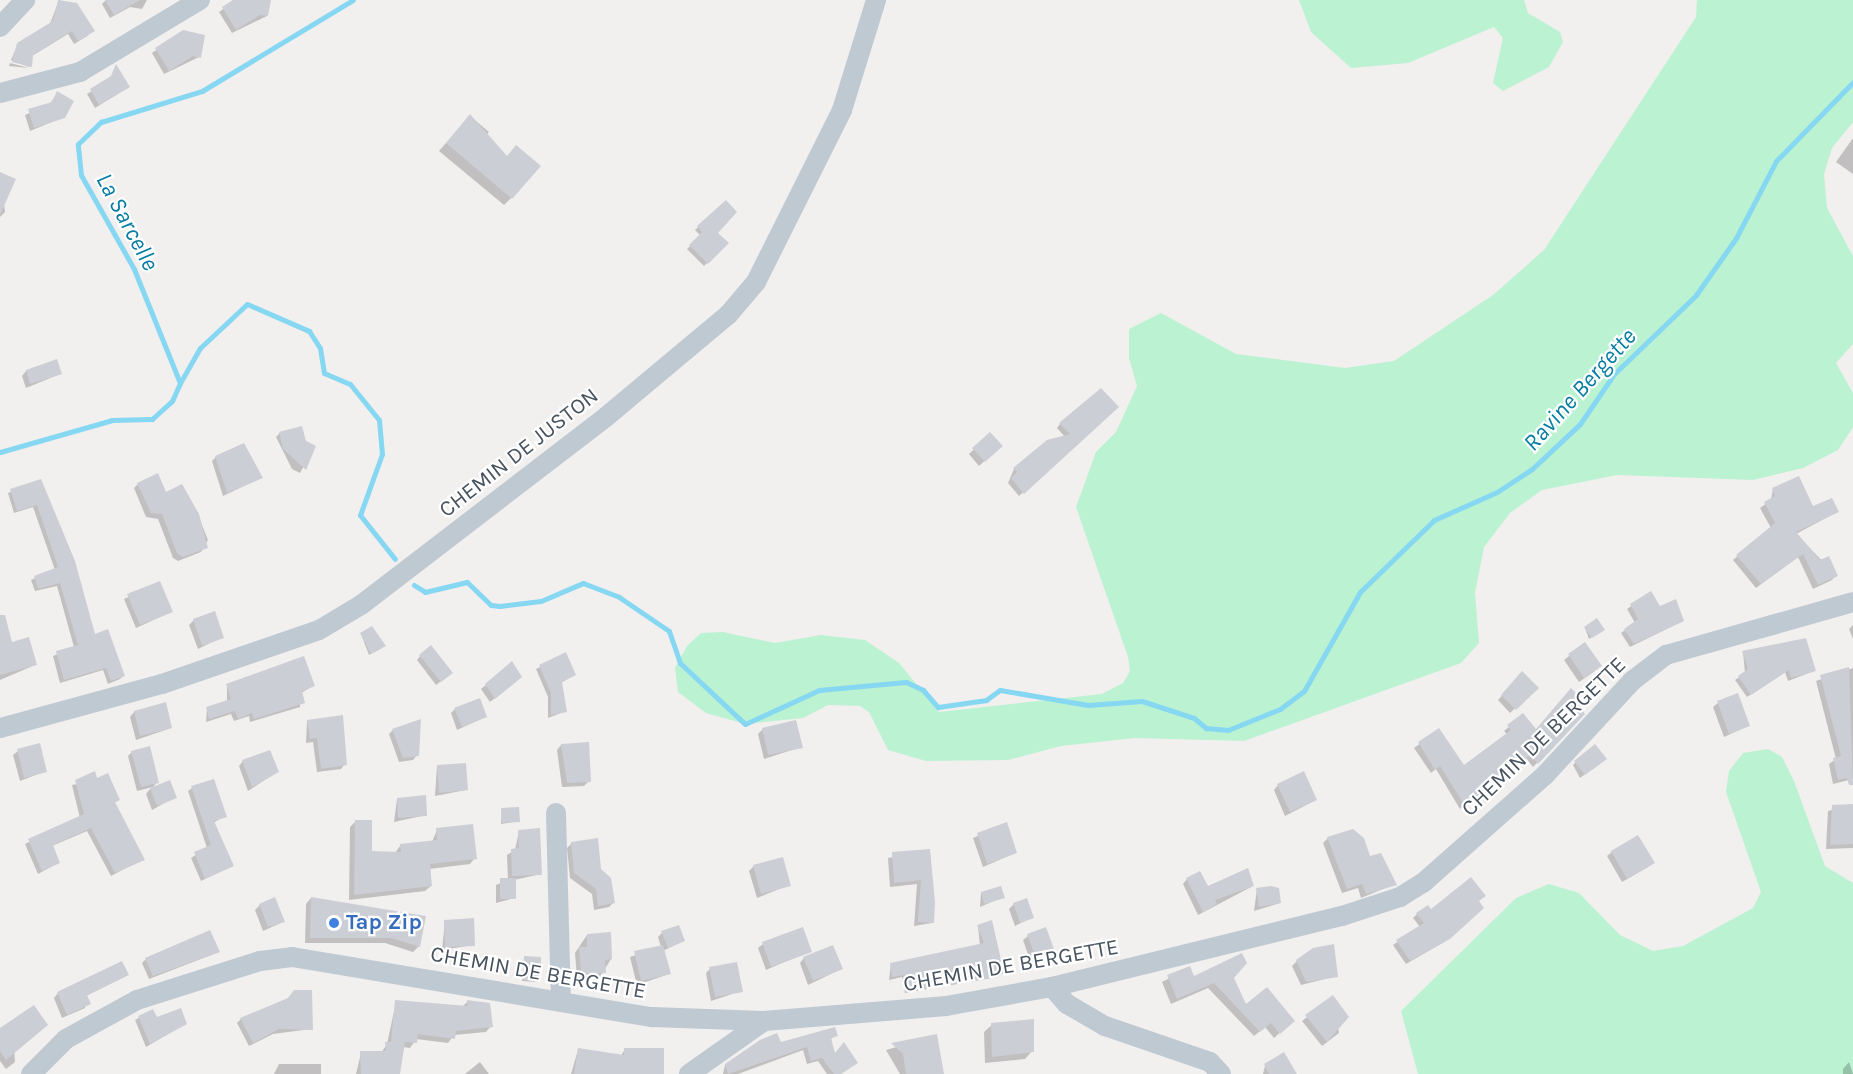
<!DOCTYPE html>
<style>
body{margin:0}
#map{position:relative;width:1853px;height:1074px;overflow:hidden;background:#f2efef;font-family:Karla,sans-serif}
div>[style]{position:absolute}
.green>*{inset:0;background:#bbf2d2}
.shadow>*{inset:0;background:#0003}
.stream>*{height:5px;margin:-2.5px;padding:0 2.5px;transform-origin:2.5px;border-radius:2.5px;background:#86d7f1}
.building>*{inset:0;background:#cbced4}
.minor>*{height:20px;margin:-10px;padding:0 10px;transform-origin:10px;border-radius:10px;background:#bfc9d2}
.dots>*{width:16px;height:16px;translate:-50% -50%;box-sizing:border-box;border:3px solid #fff;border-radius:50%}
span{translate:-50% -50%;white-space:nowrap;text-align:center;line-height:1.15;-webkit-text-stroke:4.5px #fff;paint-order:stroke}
.street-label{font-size:22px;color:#46525e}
.shop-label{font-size:22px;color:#366cbe;font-weight:700}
.left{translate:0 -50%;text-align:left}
.water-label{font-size:24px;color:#057ca2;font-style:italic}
</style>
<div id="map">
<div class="green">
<i style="clip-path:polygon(1299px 0,1524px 0,1528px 13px,1560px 32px,1563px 42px,1549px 67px,1503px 91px,1493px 83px,1503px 38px,1494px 27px,1408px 63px,1351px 68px,1311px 32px)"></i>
<i style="clip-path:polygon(1697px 0,1853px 0,1853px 122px,1832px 148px,1824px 174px,1827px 208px,1853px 256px,1853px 344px,1836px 363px,1853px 393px,1853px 427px,1838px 450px,1803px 468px,1753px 480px,1617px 475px,1542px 490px,1510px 513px,1484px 547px,1475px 593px,1479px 643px,1461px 663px,1244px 741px,1135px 738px,1061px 746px,1008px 760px,926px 761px,888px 750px,869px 712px,860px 706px,828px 705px,803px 718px,745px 724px,706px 713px,678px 692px,675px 668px,687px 646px,701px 633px,723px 632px,775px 643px,821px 635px,865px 640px,899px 663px,939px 712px,1102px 694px,1123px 683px,1130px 671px,1128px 657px,1076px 507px,1096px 452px,1116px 432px,1137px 386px,1129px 358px,1129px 329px,1161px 313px,1236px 354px,1345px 368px,1394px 361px,1493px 295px,1544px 250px,1696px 17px)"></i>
<i style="clip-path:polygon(1768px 749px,1782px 757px,1794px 781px,1825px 866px,1853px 883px,1853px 1074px,1418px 1074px,1401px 1011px,1516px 898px,1549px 884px,1579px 893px,1620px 935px,1653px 951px,1683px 946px,1753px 908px,1761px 892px,1726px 792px,1729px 771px,1743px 753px)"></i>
</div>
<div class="shadow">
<i style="clip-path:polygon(59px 0,89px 35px,74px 44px,68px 34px,32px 56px,29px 67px,11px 60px,18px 44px,50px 24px)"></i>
<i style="clip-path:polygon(106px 0,147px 0,142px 9px,130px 7px,110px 18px,102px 4px)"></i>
<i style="clip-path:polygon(236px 0,270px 0,267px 16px,232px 33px,219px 12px)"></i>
<i style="clip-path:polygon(183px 32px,199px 57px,164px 74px,152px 53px)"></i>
<i style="clip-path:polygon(10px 63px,29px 68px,9px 66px)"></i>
<i style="clip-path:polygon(116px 67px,129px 87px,95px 108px,87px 94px,109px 80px)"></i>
<i style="clip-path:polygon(57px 93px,64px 117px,30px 131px,25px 115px,50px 104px)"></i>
<i style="clip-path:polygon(470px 116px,489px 132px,484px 137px,506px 157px,511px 198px,504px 205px,439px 151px)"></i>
<i style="clip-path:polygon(1853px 138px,1853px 174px,1836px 162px)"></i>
<i style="clip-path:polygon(0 174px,5px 212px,0 217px)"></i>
<i style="clip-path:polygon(726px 202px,716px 233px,727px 243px,704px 266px,687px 249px,701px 236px,695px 230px)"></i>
<i style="clip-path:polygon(26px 371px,60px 374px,26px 388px,22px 376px)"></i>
<i style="clip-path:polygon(1117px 407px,1019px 496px,1008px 483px,1014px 469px,1065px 437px,1057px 428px,1060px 424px)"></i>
<i style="clip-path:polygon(280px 433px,314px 447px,300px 473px,292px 469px,276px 437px)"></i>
<i style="clip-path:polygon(990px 434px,1001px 446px,979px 466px,969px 454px)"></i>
<i style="clip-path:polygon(216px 457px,261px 478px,223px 496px,212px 461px)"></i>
<i style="clip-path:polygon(40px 481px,94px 636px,123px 676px,120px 679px,108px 684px,103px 670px,60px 683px,53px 656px,74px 647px,57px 586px,35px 591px,31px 580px,55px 570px,33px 507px,14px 513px,8px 493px)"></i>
<i style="clip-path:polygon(138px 484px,198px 515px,208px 540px,201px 552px,178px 561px,173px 558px,158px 519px,146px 517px,134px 488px)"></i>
<i style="clip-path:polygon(1773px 489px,1813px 508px,1837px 512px,1796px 534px,1836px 575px,1832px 580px,1813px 589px,1798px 557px,1756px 588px,1733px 560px,1771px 528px,1760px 508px,1771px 500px)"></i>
<i style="clip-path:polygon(159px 583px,171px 612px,136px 628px,124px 599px)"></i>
<i style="clip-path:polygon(1650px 593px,1659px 608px,1683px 621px,1630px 647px,1621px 633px,1635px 623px,1627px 609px)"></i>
<i style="clip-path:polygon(194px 620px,222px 637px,198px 649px,189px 625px)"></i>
<i style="clip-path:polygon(1853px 625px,1853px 639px,1849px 629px)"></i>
<i style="clip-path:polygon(1585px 628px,1601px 631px,1589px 639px)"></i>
<i style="clip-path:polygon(361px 634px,382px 648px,369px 655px)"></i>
<i style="clip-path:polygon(1584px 644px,1595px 671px,1579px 682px,1564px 660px)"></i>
<i style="clip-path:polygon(0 648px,35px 665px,0 680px)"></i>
<i style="clip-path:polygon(1743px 652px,1814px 671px,1788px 681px,1785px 672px,1747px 697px,1735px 680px,1745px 673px)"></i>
<i style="clip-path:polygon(565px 654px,574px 675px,561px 683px,566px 711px,548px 718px,548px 697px,536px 669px)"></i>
<i style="clip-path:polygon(420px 656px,447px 677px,436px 685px,417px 660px)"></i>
<i style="clip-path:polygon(1853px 668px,1853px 779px,1833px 784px,1829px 764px,1836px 759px,1816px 681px)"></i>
<i style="clip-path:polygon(1522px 673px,1537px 688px,1510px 713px,1498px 700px)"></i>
<i style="clip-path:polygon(515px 682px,490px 702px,481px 689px,486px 685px)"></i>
<i style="clip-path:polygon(227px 685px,313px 686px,301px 693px,300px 707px,250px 722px,249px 716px,234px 721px,231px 714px,206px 722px,207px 708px,227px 702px)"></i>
<i style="clip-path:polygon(1718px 703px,1748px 726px,1724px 737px,1713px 707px)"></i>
<i style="clip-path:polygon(1578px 708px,1583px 714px,1533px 767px,1526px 758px,1460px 809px,1436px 769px,1431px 773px,1414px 748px,1439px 730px,1463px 768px,1507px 734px,1504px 731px,1523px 715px,1535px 731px)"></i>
<i style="clip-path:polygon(455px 709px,485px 717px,457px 730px,451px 713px)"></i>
<i style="clip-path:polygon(134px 712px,171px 728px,136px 740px,130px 717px)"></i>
<i style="clip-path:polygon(307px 721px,345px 764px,341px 769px,317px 772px,313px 742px,306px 743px)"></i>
<i style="clip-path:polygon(763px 729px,801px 747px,764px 759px,758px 734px)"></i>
<i style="clip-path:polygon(393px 730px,417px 755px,413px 760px,399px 762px,389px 734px)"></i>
<i style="clip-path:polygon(561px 745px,589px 781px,584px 786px,562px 787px,557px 750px)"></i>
<i style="clip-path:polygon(18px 751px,46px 771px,20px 781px,13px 755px)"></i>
<i style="clip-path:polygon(132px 752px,157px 782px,153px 787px,137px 791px,128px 756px)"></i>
<i style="clip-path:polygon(243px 761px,277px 772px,248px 791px,239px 766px)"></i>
<i style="clip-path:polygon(1577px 761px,1601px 762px,1580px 778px,1573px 765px)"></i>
<i style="clip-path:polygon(437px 766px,466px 790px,435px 796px)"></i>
<i style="clip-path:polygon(97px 780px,118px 800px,114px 803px,143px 859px,111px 876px,87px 831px,52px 846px,58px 863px,38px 874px,25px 844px,80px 818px,72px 785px)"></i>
<i style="clip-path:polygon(1278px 785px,1316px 800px,1285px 816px,1274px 790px)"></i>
<i style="clip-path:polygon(192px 788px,225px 816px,213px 823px,232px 865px,201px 881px,191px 858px,207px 848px,188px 791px)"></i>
<i style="clip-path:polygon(150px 789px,175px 797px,152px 810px,146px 794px)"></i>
<i style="clip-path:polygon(397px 799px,426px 815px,394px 822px)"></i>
<i style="clip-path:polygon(1853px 805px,1853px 848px,1826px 849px,1828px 811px)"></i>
<i style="clip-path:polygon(502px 810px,519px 821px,501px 824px)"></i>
<i style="clip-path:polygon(355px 822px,371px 853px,395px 853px,400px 846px,432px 842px,437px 830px,475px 858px,470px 864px,429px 869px,431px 886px,425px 891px,349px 900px,350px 827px)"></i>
<i style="clip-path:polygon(1006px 824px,1015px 853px,983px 867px,973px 838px)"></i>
<i style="clip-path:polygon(519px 831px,541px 874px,514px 880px,515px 898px,496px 903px,496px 885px,508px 880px,507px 855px,515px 850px)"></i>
<i style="clip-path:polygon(1328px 838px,1369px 858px,1395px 884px,1361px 898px,1358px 888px,1342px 893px,1323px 843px)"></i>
<i style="clip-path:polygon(572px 843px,600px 870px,613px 903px,609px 907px,594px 910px,592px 894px,570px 878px,567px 848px)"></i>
<i style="clip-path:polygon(929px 851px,932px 923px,914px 926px,917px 884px,890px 887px,888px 858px)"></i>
<i style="clip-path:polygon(1612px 852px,1648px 867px,1622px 882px,1607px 856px)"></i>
<i style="clip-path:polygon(754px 866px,789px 885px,757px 898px,749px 871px)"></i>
<i style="clip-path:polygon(1187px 879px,1207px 888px,1253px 886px,1198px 915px,1183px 884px)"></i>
<i style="clip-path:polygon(1257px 889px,1280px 903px,1254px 911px)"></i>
<i style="clip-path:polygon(981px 893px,1003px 897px,980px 907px)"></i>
<i style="clip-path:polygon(311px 898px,419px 946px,413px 952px,385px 943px,305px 943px,306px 904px)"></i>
<i style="clip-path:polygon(1477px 902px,1482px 908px,1444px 942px,1406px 964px,1393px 945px,1420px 927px,1413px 918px,1417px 914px)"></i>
<i style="clip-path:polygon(1014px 904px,1032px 917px,1015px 926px,1009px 909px)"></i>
<i style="clip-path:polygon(260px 905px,283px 922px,263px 931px,255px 910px)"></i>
<i style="clip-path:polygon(445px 921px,473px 945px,442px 950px)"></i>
<i style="clip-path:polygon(978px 926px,998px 977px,905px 993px,902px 977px,889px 980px,891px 964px,980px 946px)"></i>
<i style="clip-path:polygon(662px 933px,683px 941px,663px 951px,669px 974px,637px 985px,630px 957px,661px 947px,658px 937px)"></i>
<i style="clip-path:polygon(587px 935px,611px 959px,600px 977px,577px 978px,575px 953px)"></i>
<i style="clip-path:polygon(1028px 936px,1054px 952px,1031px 963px,1023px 940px)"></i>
<i style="clip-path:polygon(763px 944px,810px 951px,766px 970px,758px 948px)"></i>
<i style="clip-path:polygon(219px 952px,149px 979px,142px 963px,146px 959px)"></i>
<i style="clip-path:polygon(525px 958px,539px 980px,537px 982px,522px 981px)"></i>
<i style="clip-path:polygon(804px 958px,841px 969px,808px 985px,800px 963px)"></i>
<i style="clip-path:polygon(1297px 961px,1337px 976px,1301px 985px,1292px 966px)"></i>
<i style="clip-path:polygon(1189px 968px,1193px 978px,1232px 978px,1246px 1006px,1287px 1026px,1274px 1038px,1265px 1027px,1254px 1036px,1208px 988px,1171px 1004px,1162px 982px)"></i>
<i style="clip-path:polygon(710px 969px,741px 991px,711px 1001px,706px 973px)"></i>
<i style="clip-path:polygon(128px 975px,86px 996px,85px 1008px,62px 1018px,54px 998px,58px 993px)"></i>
<i style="clip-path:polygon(1333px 997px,1339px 1033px,1322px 1046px,1302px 1021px)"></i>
<i style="clip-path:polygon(468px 1001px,491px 1026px,486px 1032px,454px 1035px,448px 1043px,416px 1039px,410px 1048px,403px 1047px,399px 1074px,356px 1074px,361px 1053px,381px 1053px,387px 1044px,396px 1002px,462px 1007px)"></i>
<i style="clip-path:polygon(152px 1011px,156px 1019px,185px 1024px,146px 1047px,135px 1020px)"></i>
<i style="clip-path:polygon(241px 1019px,311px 1029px,273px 1034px,249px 1046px,237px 1023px)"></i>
<i style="clip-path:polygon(992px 1025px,1032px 1051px,1025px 1059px,985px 1063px,984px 1032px)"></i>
<i style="clip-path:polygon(0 1030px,14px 1048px,15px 1062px,6px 1069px,0 1061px)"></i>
<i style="clip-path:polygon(836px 1035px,830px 1040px,840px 1074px,827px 1074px,818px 1061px,807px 1064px,803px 1050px,738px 1074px,723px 1074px,725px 1065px,780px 1043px)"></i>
<i style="clip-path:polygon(936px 1036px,942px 1074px,900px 1074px,886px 1050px)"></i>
<i style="clip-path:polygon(625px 1049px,661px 1074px,571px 1074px,578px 1050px,621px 1056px)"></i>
<i style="clip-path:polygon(1284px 1054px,1295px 1074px,1263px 1074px,1265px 1066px)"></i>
<i style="clip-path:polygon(480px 1062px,489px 1074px,465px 1074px)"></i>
<i style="clip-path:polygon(1849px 1062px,1853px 1074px,1843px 1074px,1843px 1069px)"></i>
<i style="clip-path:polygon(279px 1064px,321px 1064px,321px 1074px,274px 1074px)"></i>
</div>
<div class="stream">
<i style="left:180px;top:383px;width:40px;rotate:-60.3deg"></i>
<i style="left:200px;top:348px;width:64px;rotate:-43.1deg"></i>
<i style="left:247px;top:304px;width:68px;rotate:23.5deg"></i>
<i style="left:309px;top:331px;width:20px;rotate:57deg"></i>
<i style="left:320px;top:348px;width:25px;rotate:81deg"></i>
<i style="left:324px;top:373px;width:28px;rotate:23deg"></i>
<i style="left:350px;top:384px;width:46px;rotate:51.1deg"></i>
<i style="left:379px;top:420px;width:34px;rotate:85deg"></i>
<i style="left:382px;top:454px;width:65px;rotate:109.8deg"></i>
<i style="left:360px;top:515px;width:56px;rotate:51.5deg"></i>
<i style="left:0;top:452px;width:116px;rotate:-15.9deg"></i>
<i style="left:112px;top:420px;width:40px;rotate:-1.4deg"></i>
<i style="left:152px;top:419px;width:27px;rotate:-42deg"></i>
<i style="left:172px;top:401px;width:20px;rotate:-66deg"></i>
<i style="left:180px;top:383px;width:123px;rotate:-112deg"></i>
<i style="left:134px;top:269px;width:108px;rotate:-119.4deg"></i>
<i style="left:81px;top:175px;width:31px;rotate:-96deg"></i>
<i style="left:78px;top:144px;width:32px;rotate:-44deg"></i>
<i style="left:101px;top:122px;width:106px;rotate:-17.1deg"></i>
<i style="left:202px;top:91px;width:176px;rotate:-31.1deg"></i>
<i style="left:414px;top:585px;width:13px;rotate:32deg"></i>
<i style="left:425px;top:592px;width:43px;rotate:-13.4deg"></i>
<i style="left:467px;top:582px;width:33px;rotate:44deg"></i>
<i style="left:491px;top:605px;width:9px;rotate:6deg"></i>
<i style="left:500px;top:606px;width:41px;rotate:-7deg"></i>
<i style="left:541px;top:601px;width:46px;rotate:-23.2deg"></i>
<i style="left:583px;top:583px;width:39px;rotate:21deg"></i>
<i style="left:619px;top:597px;width:60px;rotate:34.2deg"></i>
<i style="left:669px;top:631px;width:34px;rotate:71deg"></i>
<i style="left:680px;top:663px;width:89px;rotate:43.2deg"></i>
<i style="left:745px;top:724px;width:81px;rotate:-24.7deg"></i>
<i style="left:819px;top:690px;width:87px;rotate:-5.3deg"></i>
<i style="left:906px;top:682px;width:19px;rotate:25deg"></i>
<i style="left:923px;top:690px;width:23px;rotate:49deg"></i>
<i style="left:938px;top:707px;width:49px;rotate:-8.3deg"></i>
<i style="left:986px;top:700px;width:17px;rotate:-36deg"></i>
<i style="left:1000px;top:690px;width:89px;rotate:9.7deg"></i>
<i style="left:1088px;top:705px;width:54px;rotate:-4.2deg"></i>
<i style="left:1142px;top:701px;width:55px;rotate:18.1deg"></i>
<i style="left:1194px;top:718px;width:16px;rotate:40deg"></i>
<i style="left:1206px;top:728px;width:22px;rotate:5deg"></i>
<i style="left:1228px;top:730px;width:56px;rotate:-22deg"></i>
<i style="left:1280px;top:709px;width:30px;rotate:-37deg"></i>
<i style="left:1304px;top:691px;width:114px;rotate:-60.5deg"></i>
<i style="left:1360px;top:592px;width:103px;rotate:-44.2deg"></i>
<i style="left:1434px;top:520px;width:69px;rotate:-24deg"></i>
<i style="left:1497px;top:492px;width:42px;rotate:-33.3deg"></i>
<i style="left:1532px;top:469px;width:66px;rotate:-43.2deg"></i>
<i style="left:1580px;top:424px;width:60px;rotate:-55.8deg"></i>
<i style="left:1614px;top:374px;width:114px;rotate:-43.9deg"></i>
<i style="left:1696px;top:295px;width:70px;rotate:-54.9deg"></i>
<i style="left:1736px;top:238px;width:87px;rotate:-62.5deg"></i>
<i style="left:1776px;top:161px;width:110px;rotate:-45.7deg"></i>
</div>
<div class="building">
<i style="clip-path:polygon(58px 0,77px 3px,95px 31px,78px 41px,72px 31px,33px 55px,32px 67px,12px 62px,17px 43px,53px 21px)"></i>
<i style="clip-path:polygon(105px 0,140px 0,114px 15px)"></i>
<i style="clip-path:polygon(233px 0,271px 0,268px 16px,260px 15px,236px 30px,222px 7px)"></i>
<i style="clip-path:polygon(183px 30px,205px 35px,201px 58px,193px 56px,169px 71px,155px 48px)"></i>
<i style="clip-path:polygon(116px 64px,130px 87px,99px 105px,90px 89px,111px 76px)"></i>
<i style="clip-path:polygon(57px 91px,74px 101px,65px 118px,34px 128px,28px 109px,52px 102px)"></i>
<i style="clip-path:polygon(470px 114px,507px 156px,516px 145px,541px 166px,512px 199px,446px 143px)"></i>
<i style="clip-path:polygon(0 172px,16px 179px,0 215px)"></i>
<i style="clip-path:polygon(726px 200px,737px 212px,718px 233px,729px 243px,708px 264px,689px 245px,702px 232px,697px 226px)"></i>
<i style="clip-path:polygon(57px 359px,62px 374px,30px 384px,26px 370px)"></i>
<i style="clip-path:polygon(1101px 388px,1119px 407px,1024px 494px,1011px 478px,1017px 472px,1013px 468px,1047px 440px,1070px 434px,1059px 423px)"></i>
<i style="clip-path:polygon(302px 426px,306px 441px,316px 446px,306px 470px,283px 449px,279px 432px)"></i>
<i style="clip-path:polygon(990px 432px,1003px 446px,985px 462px,972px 448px)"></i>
<i style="clip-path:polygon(244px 443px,263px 478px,227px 493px,215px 456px)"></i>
<i style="clip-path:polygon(158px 473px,166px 492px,182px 484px,199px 514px,208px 548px,183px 557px,177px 553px,162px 514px,151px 513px,137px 483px)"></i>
<i style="clip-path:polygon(1799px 476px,1813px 506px,1832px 498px,1839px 512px,1796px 532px,1820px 560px,1829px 556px,1838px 576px,1818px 585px,1803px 554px,1761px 584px,1736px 555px,1775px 523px,1764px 502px,1775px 496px,1772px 488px)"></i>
<i style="clip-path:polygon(41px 479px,75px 561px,95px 634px,108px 629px,125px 676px,111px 681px,106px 668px,64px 680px,56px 651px,78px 645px,60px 583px,38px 589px,34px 576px,58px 567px,37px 505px,17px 511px,10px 489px)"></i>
<i style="clip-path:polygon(160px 581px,173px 612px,140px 625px,127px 594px)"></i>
<i style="clip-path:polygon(1651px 591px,1660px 606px,1676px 599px,1684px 621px,1634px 644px,1624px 629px,1638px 619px,1630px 604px)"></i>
<i style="clip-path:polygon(215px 611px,224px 638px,202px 646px,193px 619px)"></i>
<i style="clip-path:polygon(0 615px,5px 615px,12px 642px,29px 637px,37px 665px,0 675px)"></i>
<i style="clip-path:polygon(1597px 618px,1605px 630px,1592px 638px,1584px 627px)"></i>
<i style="clip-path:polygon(372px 626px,386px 646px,371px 654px,360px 633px)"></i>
<i style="clip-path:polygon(1806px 638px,1816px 671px,1791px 678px,1789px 670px,1751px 695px,1738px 676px,1748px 669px,1742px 651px)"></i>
<i style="clip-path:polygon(1585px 642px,1602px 666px,1584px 678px,1568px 654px)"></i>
<i style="clip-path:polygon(431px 645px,453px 673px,441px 682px,419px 655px)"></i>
<i style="clip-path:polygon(566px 652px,576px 675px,562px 682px,567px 712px,551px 715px,551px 693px,539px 665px)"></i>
<i style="clip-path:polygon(304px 656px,315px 686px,302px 691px,305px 703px,254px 719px,252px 713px,238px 719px,235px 711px,209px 719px,206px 707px,231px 699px,226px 684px)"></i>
<i style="clip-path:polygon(512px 661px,522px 677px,495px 699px,485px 684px)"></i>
<i style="clip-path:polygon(1849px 667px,1853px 785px,1849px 785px,1847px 778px,1838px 780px,1833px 758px,1841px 756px,1820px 675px)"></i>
<i style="clip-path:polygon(1522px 671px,1539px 688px,1516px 710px,1501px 695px)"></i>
<i style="clip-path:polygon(1571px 688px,1585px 702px,1580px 708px,1585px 714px,1538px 764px,1531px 755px,1465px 806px,1440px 766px,1435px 770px,1418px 742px,1439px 728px,1464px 765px,1511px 730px,1507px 725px,1523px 713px,1536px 729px)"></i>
<i style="clip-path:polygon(1738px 693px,1750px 726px,1729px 734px,1717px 701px)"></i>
<i style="clip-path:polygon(480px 698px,487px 717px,462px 727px,454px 708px)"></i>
<i style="clip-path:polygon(166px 702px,172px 728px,140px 736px,134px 711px)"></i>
<i style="clip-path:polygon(343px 715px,347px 765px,321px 769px,317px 738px,310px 739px,307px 720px)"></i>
<i style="clip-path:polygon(421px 719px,419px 756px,403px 758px,392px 729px)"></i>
<i style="clip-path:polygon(796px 720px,803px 748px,768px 755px,762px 728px)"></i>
<i style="clip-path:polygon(589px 742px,591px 782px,567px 783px,561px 744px)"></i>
<i style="clip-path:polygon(40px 743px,47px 772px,24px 778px,17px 749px)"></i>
<i style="clip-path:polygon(1595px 744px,1607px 759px,1585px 775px,1574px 761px)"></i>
<i style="clip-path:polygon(150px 746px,159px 783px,141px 787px,131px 751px)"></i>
<i style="clip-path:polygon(270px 750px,279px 772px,252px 787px,242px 760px)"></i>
<i style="clip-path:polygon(466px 763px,468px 790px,439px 793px,437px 765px)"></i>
<i style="clip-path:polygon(95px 771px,97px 778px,108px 773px,120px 800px,115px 802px,145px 860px,115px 873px,91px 828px,53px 845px,60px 863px,42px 871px,28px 839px,84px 814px,75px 780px)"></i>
<i style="clip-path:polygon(1304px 771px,1317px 800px,1290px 812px,1277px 784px)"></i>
<i style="clip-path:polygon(214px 779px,227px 817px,214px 821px,234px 866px,205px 879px,194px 852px,211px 845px,191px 786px)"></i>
<i style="clip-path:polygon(170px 780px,177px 798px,157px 806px,150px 788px)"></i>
<i style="clip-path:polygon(426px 795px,427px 816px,398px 818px,397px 798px)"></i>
<i style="clip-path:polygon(1853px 804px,1853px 844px,1830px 845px,1832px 805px)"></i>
<i style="clip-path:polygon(519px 807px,520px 822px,502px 823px,501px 808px)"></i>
<i style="clip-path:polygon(355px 820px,372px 820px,372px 851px,401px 852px,400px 844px,437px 840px,436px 828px,473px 824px,477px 859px,430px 864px,432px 886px,354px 895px)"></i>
<i style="clip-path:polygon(1007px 822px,1017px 853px,987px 864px,977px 833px)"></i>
<i style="clip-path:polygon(540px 828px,542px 875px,512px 876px,511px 849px,519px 848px,518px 830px)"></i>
<i style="clip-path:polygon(1353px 829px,1364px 838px,1370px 856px,1381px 853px,1397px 885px,1366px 894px,1362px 884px,1347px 889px,1327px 837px)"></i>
<i style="clip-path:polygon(1638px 835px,1655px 863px,1627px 879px,1611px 851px)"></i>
<i style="clip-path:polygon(598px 838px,601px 869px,611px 878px,615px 903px,598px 906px,596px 889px,574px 873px,571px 842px)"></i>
<i style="clip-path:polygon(930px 849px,935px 902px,934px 923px,918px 922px,921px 880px,894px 883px,892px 852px)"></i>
<i style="clip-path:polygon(783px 857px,791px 886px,761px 894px,753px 865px)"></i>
<i style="clip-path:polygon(1248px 868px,1254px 886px,1215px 900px,1217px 904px,1203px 912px,1186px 878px,1200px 871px,1208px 886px)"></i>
<i style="clip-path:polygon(1471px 877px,1486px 896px,1479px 901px,1484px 908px,1450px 939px,1410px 961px,1396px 940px,1424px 923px,1416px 913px,1428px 905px,1431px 909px)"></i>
<i style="clip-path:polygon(500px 878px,516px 878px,516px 899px,500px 899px)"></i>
<i style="clip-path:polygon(1001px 886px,1005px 898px,984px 904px,981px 892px)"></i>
<i style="clip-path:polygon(1271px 886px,1279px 888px,1281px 903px,1259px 907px,1256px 888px)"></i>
<i style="clip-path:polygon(275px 897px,285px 922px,268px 927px,259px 904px)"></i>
<i style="clip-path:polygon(311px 897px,426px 916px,420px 947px,391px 938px,310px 938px)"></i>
<i style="clip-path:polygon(1027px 898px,1034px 918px,1020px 923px,1013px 903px)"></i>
<i style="clip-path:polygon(474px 918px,475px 946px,445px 947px,444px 920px)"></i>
<i style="clip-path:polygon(992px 920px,1004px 973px,998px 977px,908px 990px,905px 975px,892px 977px,890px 963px,984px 943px,977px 925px)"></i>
<i style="clip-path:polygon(679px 925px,685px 941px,668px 948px,661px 931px)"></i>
<i style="clip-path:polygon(803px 927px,812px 952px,771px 967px,762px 942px)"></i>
<i style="clip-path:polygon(1046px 927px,1055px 952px,1036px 959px,1027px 934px)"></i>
<i style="clip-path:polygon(210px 930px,220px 952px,153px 976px,145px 958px)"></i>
<i style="clip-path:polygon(611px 932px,612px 959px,605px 960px,606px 973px,581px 974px,579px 947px,587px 947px,587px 934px)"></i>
<i style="clip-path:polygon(1334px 944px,1338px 977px,1306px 982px,1296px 960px,1313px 948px)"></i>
<i style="clip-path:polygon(663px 945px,671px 974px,641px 981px,634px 951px)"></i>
<i style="clip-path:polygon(833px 945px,843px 969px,813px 981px,803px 957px)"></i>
<i style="clip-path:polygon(1242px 953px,1247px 963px,1234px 978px,1246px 1004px,1267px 987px,1295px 1021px,1280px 1034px,1271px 1023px,1260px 1032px,1214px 983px,1177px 999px,1167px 975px,1190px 966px,1194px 976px)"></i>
<i style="clip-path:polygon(524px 956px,541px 957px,540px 981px,523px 980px)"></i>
<i style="clip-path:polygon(122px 961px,129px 975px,87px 995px,91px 1004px,67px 1015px,57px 992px)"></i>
<i style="clip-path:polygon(737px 962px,743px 992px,715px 997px,709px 967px)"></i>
<i style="clip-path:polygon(294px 990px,312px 990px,313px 1030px,279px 1029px,253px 1043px,240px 1018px,288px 998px)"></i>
<i style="clip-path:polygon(1333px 995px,1349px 1017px,1327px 1042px,1305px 1015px)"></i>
<i style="clip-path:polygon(395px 1000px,468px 1006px,467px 1000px,490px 1003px,493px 1027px,456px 1031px,455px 1039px,418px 1034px,417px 1043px,405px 1042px,400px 1074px,361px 1074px,360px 1051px,386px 1051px,385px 1042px,391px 1042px)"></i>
<i style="clip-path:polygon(34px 1005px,48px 1025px,6px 1060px,0 1051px,0 1028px)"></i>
<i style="clip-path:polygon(181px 1008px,187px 1024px,150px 1044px,138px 1016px,153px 1009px,157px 1017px)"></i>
<i style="clip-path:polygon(1034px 1019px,1034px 1052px,992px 1057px,991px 1023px)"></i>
<i style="clip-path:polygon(835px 1027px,838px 1036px,831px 1038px,835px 1053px,844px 1042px,858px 1063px,841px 1074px,834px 1074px,822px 1058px,811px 1061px,807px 1047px,728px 1074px,725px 1064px,760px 1040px,777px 1033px,781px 1042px)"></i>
<i style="clip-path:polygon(937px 1034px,944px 1074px,906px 1074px,903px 1054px,891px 1043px)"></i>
<i style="clip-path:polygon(578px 1048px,624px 1055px,624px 1048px,664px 1048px,664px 1074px,574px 1074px)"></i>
<i style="clip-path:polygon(1284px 1052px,1297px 1074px,1269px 1074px,1264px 1064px)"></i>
</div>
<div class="minor">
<i style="left:0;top:27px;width:37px;rotate:-47deg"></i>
<i style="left:0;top:93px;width:83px;rotate:-14.7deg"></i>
<i style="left:80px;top:72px;width:140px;rotate:-31deg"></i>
<i style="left:0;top:728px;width:168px;rotate:-15.2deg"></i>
<i style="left:162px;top:684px;width:166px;rotate:-19deg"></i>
<i style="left:319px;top:630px;width:49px;rotate:-30.8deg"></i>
<i style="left:361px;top:605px;width:310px;rotate:-37.5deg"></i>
<i style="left:607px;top:416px;width:158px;rotate:-39.9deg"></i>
<i style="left:728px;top:315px;width:43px;rotate:-49.7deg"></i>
<i style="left:756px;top:282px;width:192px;rotate:-63.4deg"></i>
<i style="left:842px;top:110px;width:115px;rotate:-72.8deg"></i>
<i style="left:556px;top:813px;width:189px;rotate:88.5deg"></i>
<i style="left:1052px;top:987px;width:23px;rotate:49deg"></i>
<i style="left:1067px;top:1004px;width:44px;rotate:30.1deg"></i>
<i style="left:1105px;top:1026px;width:111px;rotate:18.9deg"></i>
<i style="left:1210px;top:1062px;width:16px;rotate:47deg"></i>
<i style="left:31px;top:1074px;width:49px;rotate:-45deg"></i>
<i style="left:66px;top:1039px;width:81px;rotate:-28.8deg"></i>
<i style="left:137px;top:1000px;width:129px;rotate:-17.6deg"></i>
<i style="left:260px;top:961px;width:32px;rotate:-7deg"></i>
<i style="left:292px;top:957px;width:365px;rotate:9.5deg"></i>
<i style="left:652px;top:1017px;width:112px;rotate:2deg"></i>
<i style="left:764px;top:1021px;width:183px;rotate:-4.7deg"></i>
<i style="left:946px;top:1006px;width:108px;rotate:-10.2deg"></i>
<i style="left:1052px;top:987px;width:299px;rotate:-13.8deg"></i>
<i style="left:1342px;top:916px;width:61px;rotate:-18.1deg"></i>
<i style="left:1400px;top:897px;width:28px;rotate:-32deg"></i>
<i style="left:1424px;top:882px;width:162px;rotate:-41.5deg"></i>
<i style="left:1545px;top:775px;width:128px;rotate:-47.2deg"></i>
<i style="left:1632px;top:681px;width:43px;rotate:-37.4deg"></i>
<i style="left:1666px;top:655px;width:194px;rotate:-15.8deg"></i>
<i style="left:689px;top:1074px;width:92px;rotate:-35.2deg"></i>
</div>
<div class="dots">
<i style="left:334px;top:923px;background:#3f7fe0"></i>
</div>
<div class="street-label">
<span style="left:519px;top:453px;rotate:-38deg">CHEMIN DE JUSTON</span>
<span style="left:1544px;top:737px;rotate:-44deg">CHEMIN DE BERGETTE</span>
<span style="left:1011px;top:966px;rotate:-10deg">CHEMIN DE BERGETTE</span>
<span style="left:538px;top:973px;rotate:10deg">CHEMIN DE BERGETTE</span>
</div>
<div class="shop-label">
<span class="left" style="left:346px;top:923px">Tap Zip</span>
</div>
<div class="water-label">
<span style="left:127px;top:222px;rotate:62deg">La Sarcelle</span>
<span style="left:1580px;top:390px;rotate:-48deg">Ravine Bergette</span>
</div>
</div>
